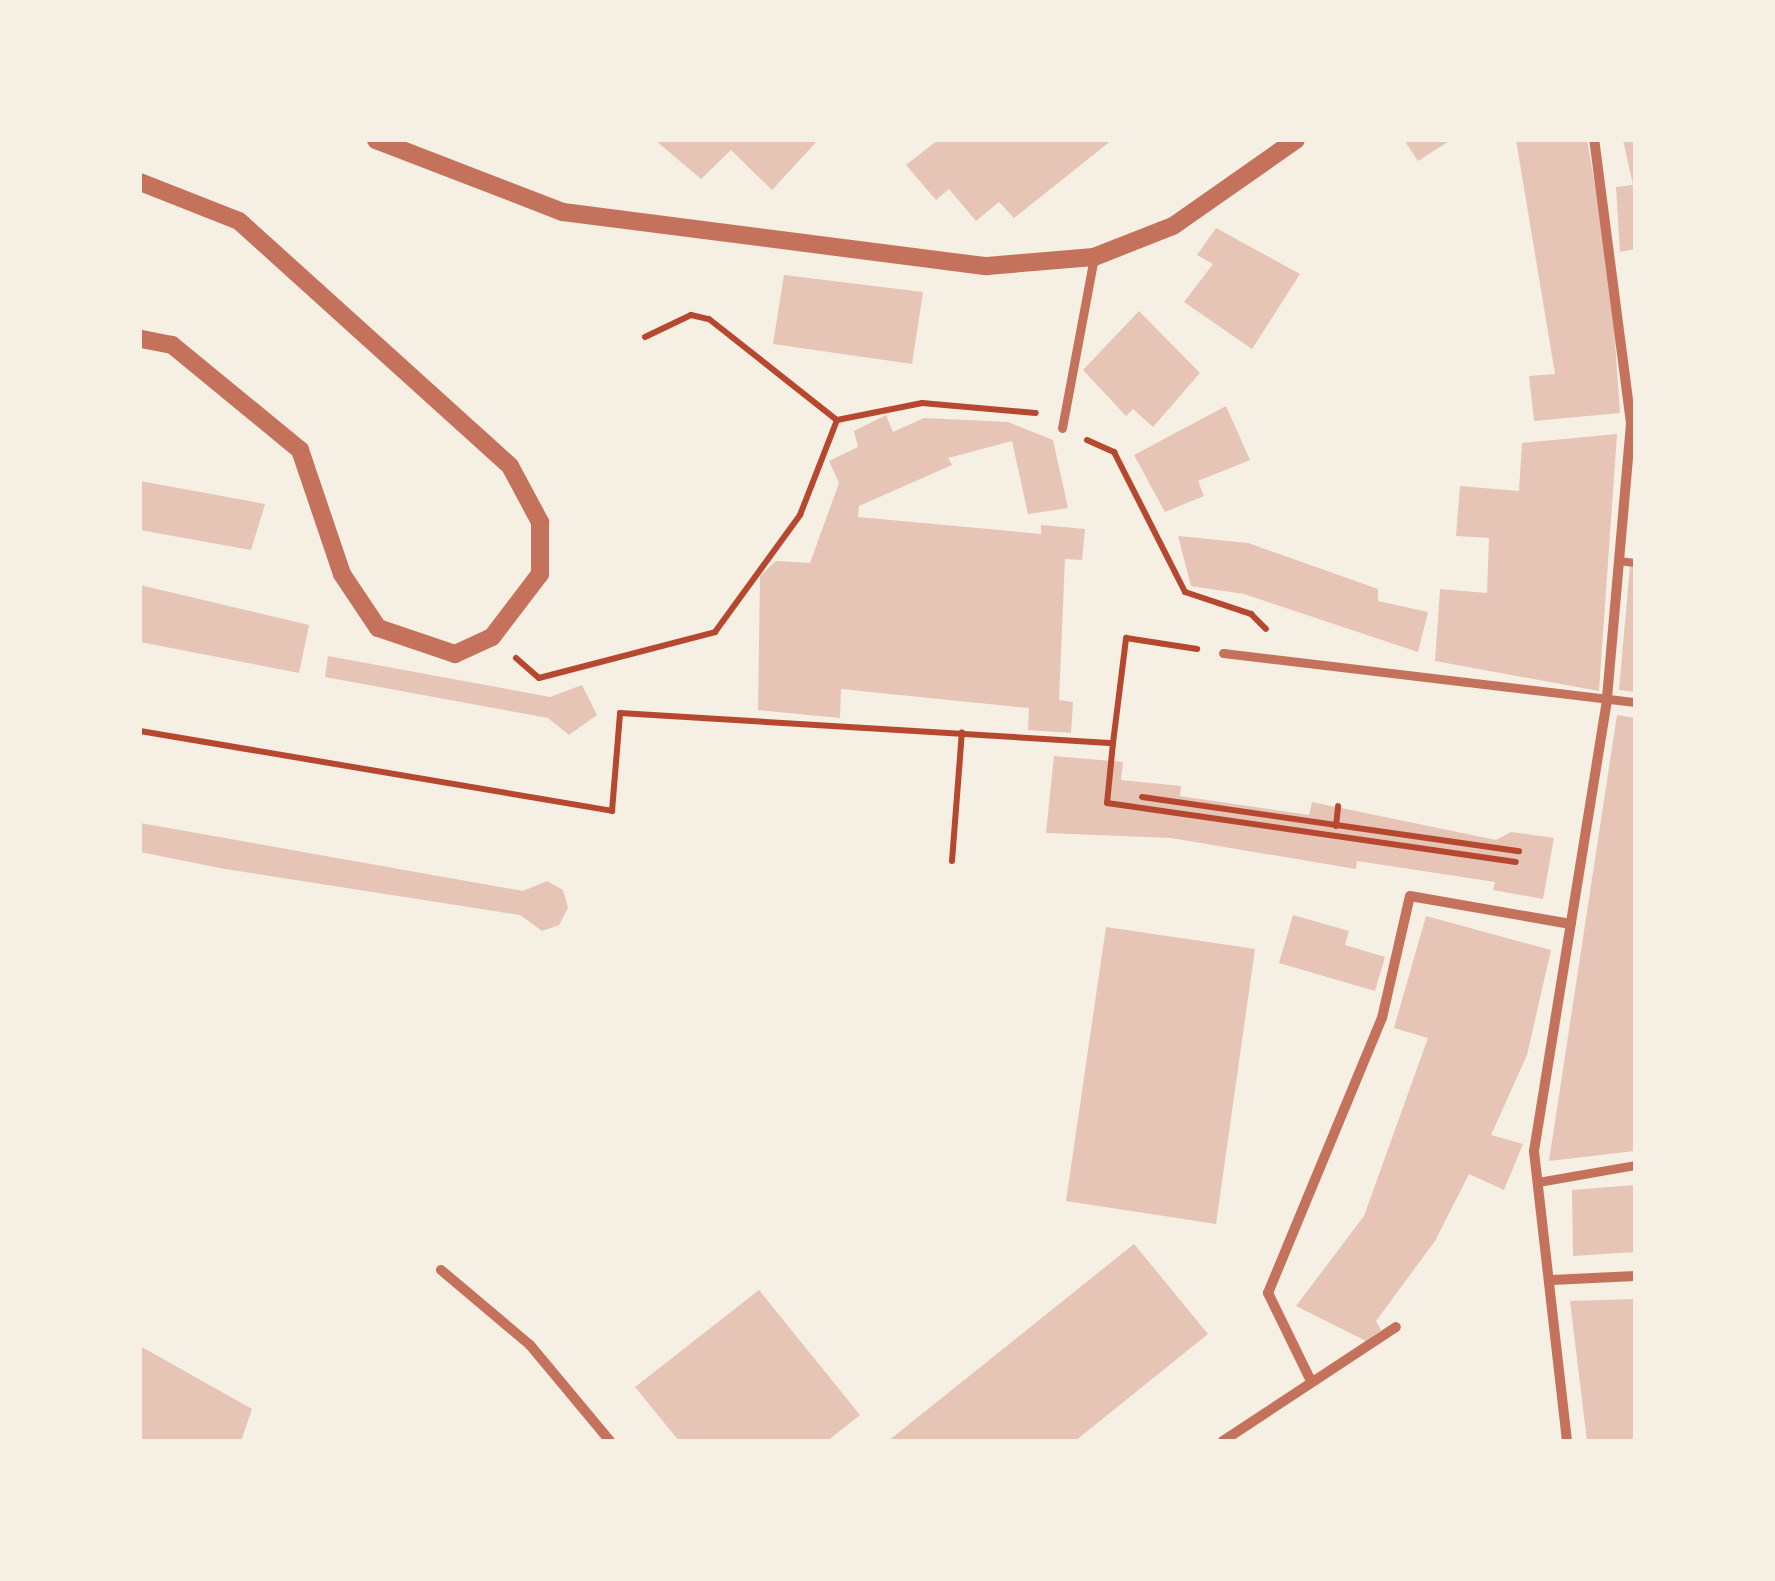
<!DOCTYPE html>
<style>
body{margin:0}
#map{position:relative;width:1775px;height:1581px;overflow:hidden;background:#f6efe4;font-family:"Noto Sans",sans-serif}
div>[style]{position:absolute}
.building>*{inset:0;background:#e6c5b7}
.path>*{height:6px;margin:-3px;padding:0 3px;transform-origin:3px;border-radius:3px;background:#b5482f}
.service>*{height:8px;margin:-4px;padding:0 4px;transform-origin:4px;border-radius:4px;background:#c5725c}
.pedestrian>*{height:9px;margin:-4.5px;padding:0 4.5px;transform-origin:4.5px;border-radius:4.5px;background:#c5725c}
.minor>*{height:10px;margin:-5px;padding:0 5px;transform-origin:5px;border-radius:5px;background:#c5725c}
.tertiary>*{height:18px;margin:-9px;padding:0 9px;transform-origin:9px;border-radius:9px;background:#c5725c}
span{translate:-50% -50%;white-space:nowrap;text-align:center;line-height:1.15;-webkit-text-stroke:10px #f6efe4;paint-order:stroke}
.frame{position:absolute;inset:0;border:142px solid #f6efe4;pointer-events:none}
</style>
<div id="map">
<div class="building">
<i style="clip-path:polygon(655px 140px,818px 140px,772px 190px,731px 150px,701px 179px)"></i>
<i style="clip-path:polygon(938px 140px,1112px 140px,1014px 218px,999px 202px,976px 221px,949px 189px,936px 200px,906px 165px)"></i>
<i style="clip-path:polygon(1404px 140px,1451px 140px,1418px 161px)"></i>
<i style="clip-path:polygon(1516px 140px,1587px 140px,1610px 271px,1620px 413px,1534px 421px,1529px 376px,1555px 374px)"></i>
<i style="clip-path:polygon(1623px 140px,1635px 140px,1635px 249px,1620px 252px,1616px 187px,1633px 185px)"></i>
<i style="clip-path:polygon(1216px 228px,1300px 274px,1252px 349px,1184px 302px,1213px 264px,1197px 255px)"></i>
<i style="clip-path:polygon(784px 275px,923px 292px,912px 364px,773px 344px)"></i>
<i style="clip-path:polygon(1139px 311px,1200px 373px,1153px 427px,1133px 409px,1126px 416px,1083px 370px)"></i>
<i style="clip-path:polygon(1226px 406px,1250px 460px,1198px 481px,1204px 496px,1165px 512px,1134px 455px)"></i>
<i style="clip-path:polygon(886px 415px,893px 432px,924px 418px,1008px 422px,1053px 440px,1068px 508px,1028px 514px,1012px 441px,948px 458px,952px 465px,859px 506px,858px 517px,1041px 534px,1041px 525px,1085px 529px,1082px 560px,1065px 559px,1059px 700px,1073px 702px,1071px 733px,1028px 730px,1029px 708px,841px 689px,840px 718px,758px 710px,760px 576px,776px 561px,810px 563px,839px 483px,829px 461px,858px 447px,854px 431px)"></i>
<i style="clip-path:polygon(1617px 434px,1599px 691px,1435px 661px,1440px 589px,1487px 593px,1489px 538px,1456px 536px,1460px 486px,1519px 491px,1522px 443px)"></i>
<i style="clip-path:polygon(140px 481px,265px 504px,251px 550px,140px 530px)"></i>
<i style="clip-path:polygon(1178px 536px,1248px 543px,1378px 589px,1378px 601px,1428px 612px,1418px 652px,1244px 594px,1191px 586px)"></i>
<i style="clip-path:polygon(1630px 566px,1635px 567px,1635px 692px,1619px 690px)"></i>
<i style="clip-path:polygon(140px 585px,309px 625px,299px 673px,140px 642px)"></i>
<i style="clip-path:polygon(328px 656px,550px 697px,582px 685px,597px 715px,569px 735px,548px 718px,325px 677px)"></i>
<i style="clip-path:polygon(1617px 715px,1635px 718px,1635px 1151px,1549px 1161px)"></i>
<i style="clip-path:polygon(1054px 756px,1123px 762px,1121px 780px,1181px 786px,1180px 796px,1309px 815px,1312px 802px,1496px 840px,1511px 832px,1554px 838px,1543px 899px,1493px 890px,1495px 882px,1357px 861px,1356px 869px,1171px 838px,1046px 833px)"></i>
<i style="clip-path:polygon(140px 823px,523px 891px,547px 881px,563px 890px,568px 908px,559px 925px,542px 931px,520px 915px,225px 869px,140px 852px)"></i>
<i style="clip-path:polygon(1293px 915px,1349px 931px,1345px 945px,1385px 957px,1375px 991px,1279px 963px)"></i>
<i style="clip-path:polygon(1426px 916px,1551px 950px,1527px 1055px,1491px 1135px,1523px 1144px,1504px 1190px,1469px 1174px,1435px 1241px,1376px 1321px,1381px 1330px,1366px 1341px,1296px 1306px,1364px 1216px,1428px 1038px,1394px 1028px)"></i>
<i style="clip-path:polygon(1106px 927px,1255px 949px,1216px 1224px,1066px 1201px)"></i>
<i style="clip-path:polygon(1635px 1185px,1635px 1252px,1573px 1256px,1572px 1190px)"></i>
<i style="clip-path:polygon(1134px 1244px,1208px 1334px,1075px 1441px,888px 1441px)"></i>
<i style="clip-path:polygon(759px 1290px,860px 1415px,827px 1441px,679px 1441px,635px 1387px)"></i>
<i style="clip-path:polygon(1635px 1299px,1635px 1441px,1587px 1441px,1570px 1301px)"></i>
<i style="clip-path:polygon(140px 1346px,252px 1409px,241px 1441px,140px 1441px)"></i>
</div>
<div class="path">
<i style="left:645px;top:337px;width:51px;rotate:-25.6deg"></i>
<i style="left:691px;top:315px;width:18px;rotate:13deg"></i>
<i style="left:709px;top:319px;width:163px;rotate:38.3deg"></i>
<i style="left:1087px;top:440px;width:30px;rotate:24deg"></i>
<i style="left:1114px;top:452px;width:157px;rotate:63.1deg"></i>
<i style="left:1185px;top:592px;width:70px;rotate:18.4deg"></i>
<i style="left:1251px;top:614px;width:21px;rotate:45deg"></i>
<i style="left:516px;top:658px;width:30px;rotate:41deg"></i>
<i style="left:539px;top:678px;width:182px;rotate:-14.6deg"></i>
<i style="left:715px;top:632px;width:145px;rotate:-54deg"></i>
<i style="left:800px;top:515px;width:102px;rotate:-68.7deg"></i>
<i style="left:837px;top:420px;width:87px;rotate:-11.3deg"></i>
<i style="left:922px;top:403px;width:114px;rotate:5deg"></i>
<i style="left:140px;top:731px;width:479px;rotate:9.6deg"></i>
<i style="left:612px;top:811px;width:98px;rotate:-85.3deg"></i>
<i style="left:620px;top:713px;width:494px;rotate:3.5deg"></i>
<i style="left:1113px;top:743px;width:106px;rotate:-82.9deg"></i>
<i style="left:1126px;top:638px;width:72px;rotate:8.8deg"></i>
<i style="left:1113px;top:743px;width:60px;rotate:95.7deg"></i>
<i style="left:1107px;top:803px;width:413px;rotate:8.2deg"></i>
<i style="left:1142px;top:797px;width:381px;rotate:8.2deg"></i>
<i style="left:1336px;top:826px;width:20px;rotate:-84deg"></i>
<i style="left:952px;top:861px;width:129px;rotate:-85.6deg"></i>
</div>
<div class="service">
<i style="left:1619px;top:561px;width:16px;rotate:7deg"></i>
</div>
<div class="pedestrian">
<i style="left:1062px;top:428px;width:174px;rotate:-79.4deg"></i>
<i style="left:1223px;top:653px;width:415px;rotate:6.8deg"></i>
<i style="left:1538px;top:1182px;width:98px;rotate:-9.9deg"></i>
</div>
<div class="minor">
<i style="left:441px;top:1270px;width:116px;rotate:40.1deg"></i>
<i style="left:530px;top:1345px;width:125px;rotate:50.2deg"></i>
<i style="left:1552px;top:1280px;width:83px;rotate:-2.8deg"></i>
<i style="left:1310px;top:1379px;width:96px;rotate:-116deg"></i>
<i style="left:1268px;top:1293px;width:298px;rotate:-67.5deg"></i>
<i style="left:1382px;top:1018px;width:125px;rotate:-77.1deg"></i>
<i style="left:1410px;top:896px;width:163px;rotate:9.9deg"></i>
<i style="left:1223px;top:1441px;width:207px;rotate:-33.4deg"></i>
<i style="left:1567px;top:1441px;width:292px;rotate:-96.5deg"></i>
<i style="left:1534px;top:1151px;width:459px;rotate:-80.8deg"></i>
<i style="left:1607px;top:698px;width:276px;rotate:-85deg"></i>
<i style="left:1631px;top:423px;width:285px;rotate:-97.4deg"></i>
</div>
<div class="tertiary">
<i style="left:376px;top:140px;width:200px;rotate:21.1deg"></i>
<i style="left:563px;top:212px;width:427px;rotate:7.3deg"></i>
<i style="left:987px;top:266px;width:107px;rotate:-4.8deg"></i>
<i style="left:1094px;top:257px;width:85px;rotate:-21.4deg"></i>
<i style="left:1173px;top:226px;width:150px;rotate:-35deg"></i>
<i style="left:140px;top:182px;width:106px;rotate:21.5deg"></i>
<i style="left:239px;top:221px;width:365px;rotate:42.1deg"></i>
<i style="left:510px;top:466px;width:64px;rotate:61.8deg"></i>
<i style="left:540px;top:522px;width:52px;rotate:90deg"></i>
<i style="left:540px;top:574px;width:79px;rotate:127.3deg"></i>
<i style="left:492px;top:637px;width:41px;rotate:155.3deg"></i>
<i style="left:455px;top:654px;width:81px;rotate:-161.3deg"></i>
<i style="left:378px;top:628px;width:65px;rotate:-123.7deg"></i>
<i style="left:342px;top:574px;width:131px;rotate:-108.7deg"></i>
<i style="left:300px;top:450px;width:166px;rotate:-140.6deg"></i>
<i style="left:172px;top:345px;width:33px;rotate:-169deg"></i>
</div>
<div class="frame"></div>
</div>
